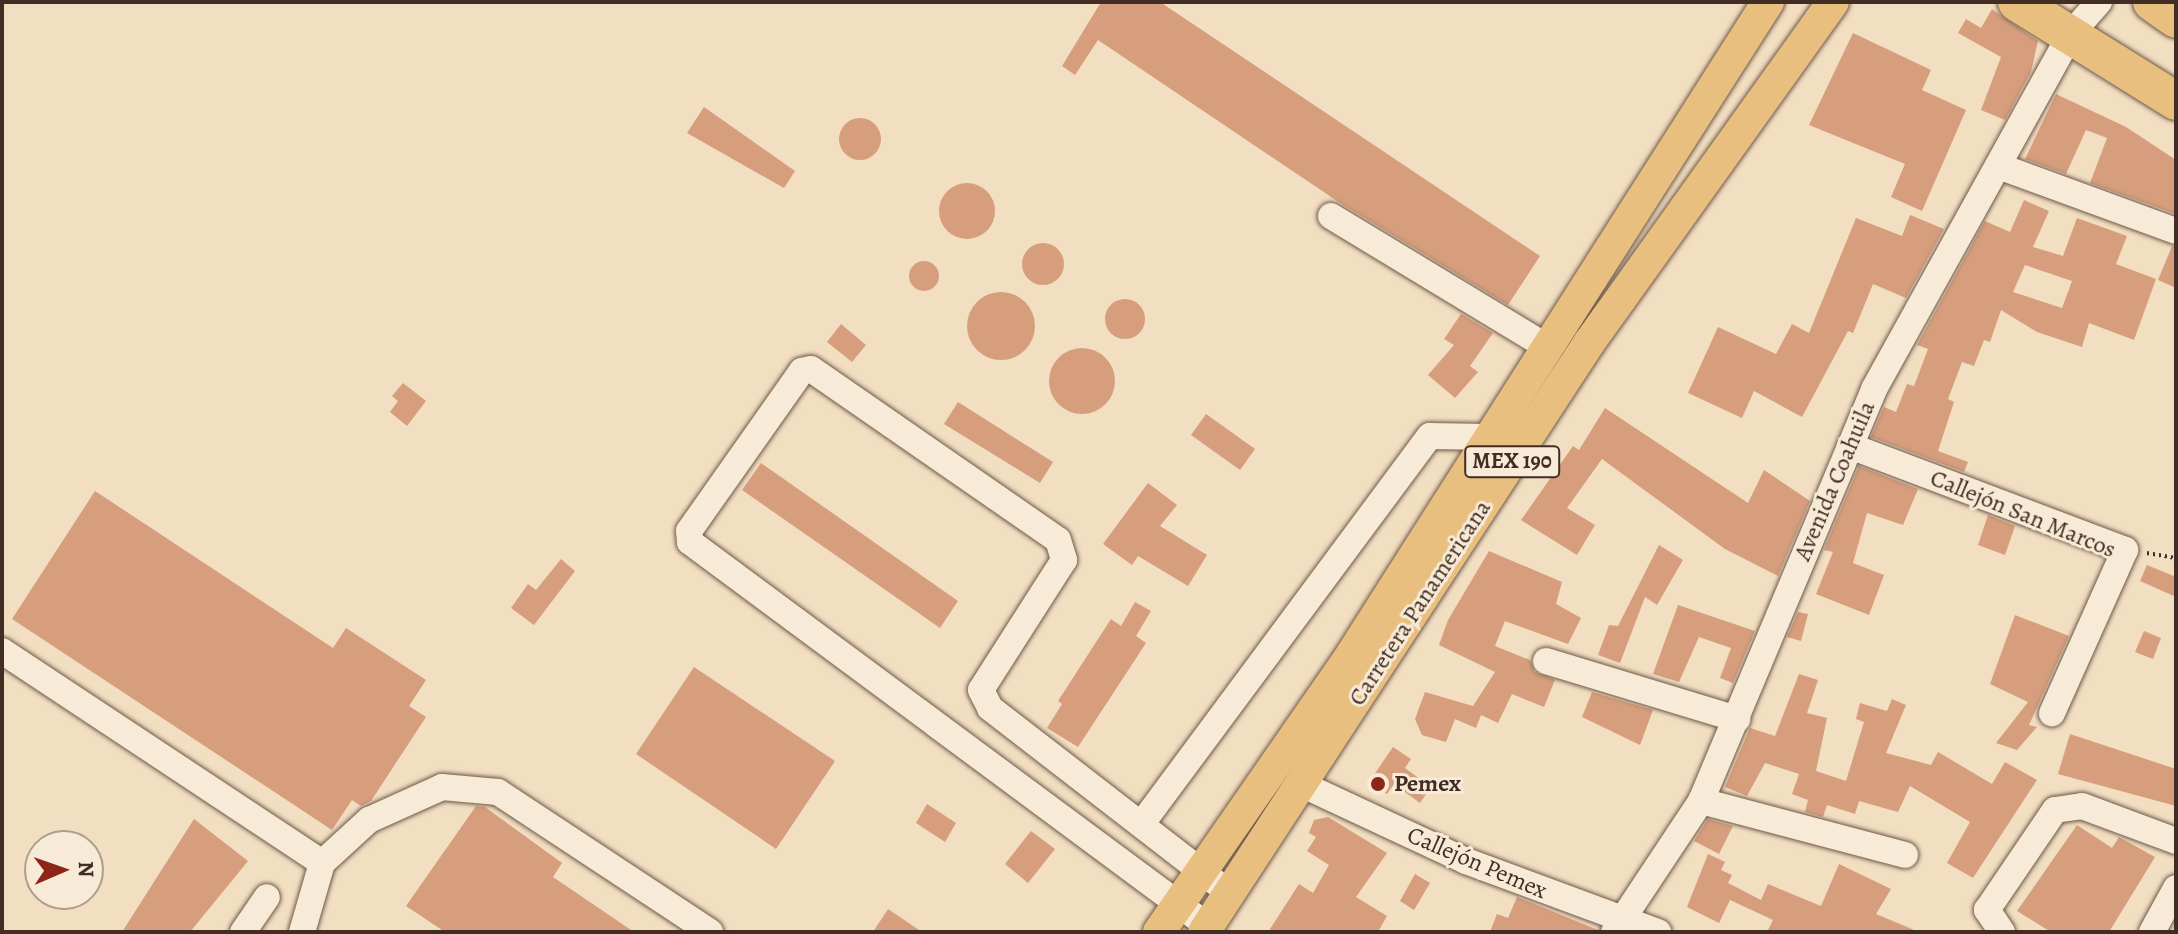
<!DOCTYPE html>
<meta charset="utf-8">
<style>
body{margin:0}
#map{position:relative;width:2178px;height:934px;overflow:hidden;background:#f2dec0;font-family:Alegreya,serif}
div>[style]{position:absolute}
.building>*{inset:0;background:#d69e7d}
.round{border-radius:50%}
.path>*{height:4px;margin-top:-2px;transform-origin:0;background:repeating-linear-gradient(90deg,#412d24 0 2px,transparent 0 6px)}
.roads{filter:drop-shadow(0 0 2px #6d594b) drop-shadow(0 0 2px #6d594b)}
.minor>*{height:26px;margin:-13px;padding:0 13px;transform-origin:13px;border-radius:13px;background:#f7ead6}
.major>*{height:32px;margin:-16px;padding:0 16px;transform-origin:16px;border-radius:16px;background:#e9bf80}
.highway>*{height:38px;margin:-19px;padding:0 19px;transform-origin:19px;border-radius:19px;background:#e9bf80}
.dots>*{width:22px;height:22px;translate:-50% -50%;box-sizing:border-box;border:4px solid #f7ead6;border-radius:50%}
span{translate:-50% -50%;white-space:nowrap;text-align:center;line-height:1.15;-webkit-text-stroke:6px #f7ead6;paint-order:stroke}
.shield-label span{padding:2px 6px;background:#f7ead6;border:2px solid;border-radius:6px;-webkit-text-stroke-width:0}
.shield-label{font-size:22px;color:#412d24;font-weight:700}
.street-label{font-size:24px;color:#412d24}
.poi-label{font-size:24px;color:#412d24;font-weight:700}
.left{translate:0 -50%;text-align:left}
.frame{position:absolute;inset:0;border:4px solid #412d24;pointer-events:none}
.north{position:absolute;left:24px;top:830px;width:80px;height:80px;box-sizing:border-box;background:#f7ead6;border:2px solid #ae9e8f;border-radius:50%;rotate:88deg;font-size:22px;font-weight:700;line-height:32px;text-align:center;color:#412d24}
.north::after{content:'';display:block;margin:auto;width:28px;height:36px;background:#8f2418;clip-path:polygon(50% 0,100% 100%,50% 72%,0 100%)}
</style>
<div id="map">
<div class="building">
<i style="clip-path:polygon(1101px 2px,1160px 2px,1540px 256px,1508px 305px,1337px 201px,1098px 40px,1075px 75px,1062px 66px)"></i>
<i style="clip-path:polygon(1992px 9px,2038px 41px,2031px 72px,2005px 120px,1981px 110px,2001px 57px,1958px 33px,1966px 19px,1981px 28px)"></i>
<i style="clip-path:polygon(1853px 33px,1931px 70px,1922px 90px,1966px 110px,1922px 211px,1891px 197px,1905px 164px,1809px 125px)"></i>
<i style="clip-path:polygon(2056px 94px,2126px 127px,2176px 160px,2176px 214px,2090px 183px,2107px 138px,2086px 130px,2066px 174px,2025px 159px)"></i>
<i style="clip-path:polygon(704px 107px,795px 171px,784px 188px,687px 133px)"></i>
<i class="round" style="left:839px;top:118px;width:42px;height:42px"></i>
<i class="round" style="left:939px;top:183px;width:56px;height:56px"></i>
<i style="clip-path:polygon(evenodd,2024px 200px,2049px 211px,2033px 247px,2063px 256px,2077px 218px,2127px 236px,2116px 264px,2156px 279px,2134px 340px,2089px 323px,2082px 347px,2037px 332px,2001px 310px,1990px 342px,1984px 340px,1974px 366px,1962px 362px,1948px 399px,1954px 402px,1938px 451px,1968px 462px,1964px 472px,1871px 437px,1884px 407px,1896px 412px,1907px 384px,1914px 386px,1928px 349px,1917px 345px,1985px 221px,2010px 232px,2024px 200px,2025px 265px,2072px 281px,2062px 308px,2013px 292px,2025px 265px)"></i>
<i style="clip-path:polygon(1910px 215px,1944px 229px,1906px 298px,1873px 284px,1853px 333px,1848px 331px,1802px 417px,1754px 391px,1742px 418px,1688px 393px,1718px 327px,1776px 354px,1792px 324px,1809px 333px,1856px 218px,1902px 236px)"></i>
<i class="round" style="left:1022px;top:243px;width:42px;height:42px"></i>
<i style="clip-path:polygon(2172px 246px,2176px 247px,2176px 288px,2158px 280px)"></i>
<i class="round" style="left:909px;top:261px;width:30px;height:30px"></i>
<i class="round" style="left:967px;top:292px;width:68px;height:68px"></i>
<i class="round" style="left:1105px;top:299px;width:40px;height:40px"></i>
<i style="clip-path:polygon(1461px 314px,1493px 333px,1470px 366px,1478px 372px,1455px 398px,1428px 375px,1454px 345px,1444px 339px)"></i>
<i style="clip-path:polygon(841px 324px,866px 345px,852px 362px,827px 342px)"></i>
<i class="round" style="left:1049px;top:348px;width:66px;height:66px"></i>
<i style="clip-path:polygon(403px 383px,426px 401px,407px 426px,390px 412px,398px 401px,392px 396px)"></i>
<i style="clip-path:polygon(958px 402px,1053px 462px,1040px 483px,944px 424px)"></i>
<i style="clip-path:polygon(1605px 408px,1748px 503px,1764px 470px,1810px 501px,1778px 576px,1725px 549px,1602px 459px,1567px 508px,1595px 525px,1577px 555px,1521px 520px,1573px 446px,1579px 450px)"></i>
<i style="clip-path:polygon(1206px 414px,1255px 449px,1240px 470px,1191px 435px)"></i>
<i style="clip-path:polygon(761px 463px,958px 601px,940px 628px,742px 490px)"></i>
<i style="clip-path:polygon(1859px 466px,1918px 489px,1903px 525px,1867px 513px,1853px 563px,1884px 575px,1869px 615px,1816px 594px,1833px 552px,1824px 550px)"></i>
<i style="clip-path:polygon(1148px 483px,1177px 505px,1160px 526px,1207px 555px,1188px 586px,1138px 556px,1132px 565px,1103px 544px)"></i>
<i style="clip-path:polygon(95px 491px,333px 648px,346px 628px,426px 680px,409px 706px,426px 717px,371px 801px,361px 806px,352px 800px,332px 830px,12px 619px)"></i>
<i style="clip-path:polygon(1988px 515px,2015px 526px,2005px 555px,1978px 545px)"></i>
<i style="clip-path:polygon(1659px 545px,1683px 560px,1657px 605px,1645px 597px,1620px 663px,1598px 655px,1609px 625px,1618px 626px)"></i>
<i style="clip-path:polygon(1489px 551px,1562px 582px,1556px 604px,1581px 618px,1568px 644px,1505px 621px,1495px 646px,1530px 660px,1535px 672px,1555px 680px,1544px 707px,1512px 694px,1498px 723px,1481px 715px,1476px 728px,1455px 719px,1446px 742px,1422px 735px,1415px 719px,1425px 692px,1473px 706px,1495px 672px,1439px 645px,1448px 620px)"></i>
<i style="clip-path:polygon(561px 559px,575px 571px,534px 625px,511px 608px,528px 584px,536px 590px)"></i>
<i style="clip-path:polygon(2147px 565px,2176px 577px,2176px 597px,2140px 581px)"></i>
<i style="clip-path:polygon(1135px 602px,1151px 611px,1136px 636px,1146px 643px,1078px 747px,1047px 728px,1062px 704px,1058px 701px,1111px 619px,1121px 626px)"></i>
<i style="clip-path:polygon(1678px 605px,1755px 631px,1733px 683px,1720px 678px,1731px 648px,1699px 637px,1679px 682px,1653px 674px)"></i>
<i style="clip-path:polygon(1798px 612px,1808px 614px,1801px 641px,1787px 637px)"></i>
<i style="clip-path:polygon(2015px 615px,2069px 636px,2029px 725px,2037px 727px,2017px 750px,1996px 743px,2028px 702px,1990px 684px)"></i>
<i style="clip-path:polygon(2144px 631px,2161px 638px,2153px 659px,2135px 652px)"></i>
<i style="clip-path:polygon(694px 667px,835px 761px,776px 849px,636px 754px)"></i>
<i style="clip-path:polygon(1799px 674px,1818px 680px,1807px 713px,1827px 718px,1816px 771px,1846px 781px,1864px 722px,1856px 719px,1860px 703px,1887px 711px,1892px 699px,1906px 705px,1886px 753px,1931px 765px,1938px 752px,1992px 784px,2005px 762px,2037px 780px,1973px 878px,1947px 863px,1970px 822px,1910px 786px,1898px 812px,1859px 801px,1855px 814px,1827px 805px,1823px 817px,1805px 812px,1808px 800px,1792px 794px,1799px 774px,1765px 763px,1747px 796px,1725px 787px,1750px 728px,1775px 736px)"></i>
<i style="clip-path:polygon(1592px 692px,1653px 710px,1640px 745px,1582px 717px)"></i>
<i style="clip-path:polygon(2070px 734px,2176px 769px,2176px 806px,2058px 774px)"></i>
<i style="clip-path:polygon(1393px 747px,1411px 759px,1405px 768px,1431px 787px,1420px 803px,1394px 784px,1387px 794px,1369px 782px)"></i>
<i style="clip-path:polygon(927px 804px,956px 823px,945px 842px,916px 823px)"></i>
<i style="clip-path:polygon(476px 806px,485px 807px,562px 863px,553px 877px,634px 932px,445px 932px,406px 906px)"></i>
<i style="clip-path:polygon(1328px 817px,1387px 853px,1356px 897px,1387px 916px,1378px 932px,1268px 932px,1299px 884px,1313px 893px,1329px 865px,1307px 851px,1316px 837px,1309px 833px,1314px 820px)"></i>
<i style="clip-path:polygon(194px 819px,248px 861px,190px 932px,122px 932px)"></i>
<i style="clip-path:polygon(1708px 819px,1733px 826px,1719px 854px,1694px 841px)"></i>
<i style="clip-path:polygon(2077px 825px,2112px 848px,2119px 837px,2155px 857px,2109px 932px,2051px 932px,2017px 911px)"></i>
<i style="clip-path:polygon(1031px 831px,1055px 849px,1028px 883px,1005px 864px)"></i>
<i style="clip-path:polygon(1708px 854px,1725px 862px,1721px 870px,1732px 875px,1728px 883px,1761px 900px,1768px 884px,1821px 906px,1839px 864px,1891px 889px,1876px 914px,1919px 932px,1767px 932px,1773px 920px,1730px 900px,1719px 923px,1687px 907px)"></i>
<i style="clip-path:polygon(1415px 874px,1430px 883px,1414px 910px,1400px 901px)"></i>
<i style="clip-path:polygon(1517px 897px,1598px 930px,1598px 932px,1490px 932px,1497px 914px,1508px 918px)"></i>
<i style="clip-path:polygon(888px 909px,922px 932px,873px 932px)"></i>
</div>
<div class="path">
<i style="left:2147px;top:553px;width:29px;rotate:10deg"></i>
</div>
<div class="roads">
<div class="minor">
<i style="left:2001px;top:167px;width:186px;rotate:20.1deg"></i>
<i style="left:1331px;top:216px;width:253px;rotate:31.2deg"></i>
<i style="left:1850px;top:446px;width:294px;rotate:20.7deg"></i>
<i style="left:2125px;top:550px;width:179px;rotate:114.1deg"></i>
<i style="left:2px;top:651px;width:384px;rotate:33.5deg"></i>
<i style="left:1546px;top:661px;width:200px;rotate:16.9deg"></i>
<i style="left:1301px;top:784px;width:182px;rotate:25deg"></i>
<i style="left:1466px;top:861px;width:205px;rotate:20.3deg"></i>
<i style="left:1701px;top:801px;width:211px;rotate:14.8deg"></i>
<i style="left:1143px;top:822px;width:481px;rotate:-53.4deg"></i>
<i style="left:1430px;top:436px;width:60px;rotate:1deg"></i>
<i style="left:1208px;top:926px;width:645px;rotate:-143.45deg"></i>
<i style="left:690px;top:542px;width:11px;rotate:-95deg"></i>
<i style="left:689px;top:531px;width:196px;rotate:-54.8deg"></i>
<i style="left:802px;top:371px;width:9px;rotate:-13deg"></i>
<i style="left:811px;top:369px;width:300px;rotate:34.7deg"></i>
<i style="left:1058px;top:540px;width:21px;rotate:73deg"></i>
<i style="left:1064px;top:560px;width:154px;rotate:122.6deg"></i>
<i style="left:981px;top:690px;width:20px;rotate:63deg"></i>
<i style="left:990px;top:708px;width:302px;rotate:37.7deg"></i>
<i style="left:243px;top:932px;width:42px;rotate:-55.6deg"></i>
<i style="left:302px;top:932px;width:72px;rotate:-73.8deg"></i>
<i style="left:322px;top:863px;width:64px;rotate:-42.5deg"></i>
<i style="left:369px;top:820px;width:80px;rotate:-24.3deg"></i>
<i style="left:442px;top:787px;width:56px;rotate:5.1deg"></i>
<i style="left:498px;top:792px;width:254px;rotate:33.4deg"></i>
<i style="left:1614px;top:932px;width:157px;rotate:-56.4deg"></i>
<i style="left:1701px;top:801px;width:447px;rotate:-67.2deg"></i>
<i style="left:1874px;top:389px;width:405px;rotate:-61deg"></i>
<i style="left:2070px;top:35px;width:44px;rotate:-48.7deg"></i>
<i style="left:2002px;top:932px;width:27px;rotate:-124deg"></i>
<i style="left:1987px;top:910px;width:121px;rotate:-55.8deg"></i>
<i style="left:2055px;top:810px;width:27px;rotate:-8deg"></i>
<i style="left:2082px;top:806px;width:100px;rotate:20.4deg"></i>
<i style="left:2152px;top:932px;width:50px;rotate:-61.4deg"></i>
</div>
<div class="major">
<i style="left:1159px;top:932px;width:331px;rotate:-55.2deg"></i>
<i style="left:1348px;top:660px;width:781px;rotate:-57.45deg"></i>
<i style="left:1204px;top:932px;width:704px;rotate:-56.83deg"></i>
<i style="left:1589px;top:343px;width:419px;rotate:-54.4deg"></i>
</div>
<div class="highway">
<i style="left:2017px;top:2px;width:187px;rotate:31.9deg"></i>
<i style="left:2152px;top:2px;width:29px;rotate:35deg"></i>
</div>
</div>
<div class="dots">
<i style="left:1378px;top:784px;background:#8f2418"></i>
</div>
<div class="shield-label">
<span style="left:1512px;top:462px">MEX 190</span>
</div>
<div class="street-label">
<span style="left:1835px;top:481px;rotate:-67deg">Avenida Coahuila</span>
<span style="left:2023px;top:514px;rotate:22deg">Callejón San Marcos</span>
<span style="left:1420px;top:603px;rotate:-57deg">Carretera Panamericana</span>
<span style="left:1477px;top:863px;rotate:23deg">Callejón Pemex</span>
</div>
<div class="poi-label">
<span class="left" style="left:1394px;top:784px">Pemex</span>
</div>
<div class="frame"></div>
<div class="north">N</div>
</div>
